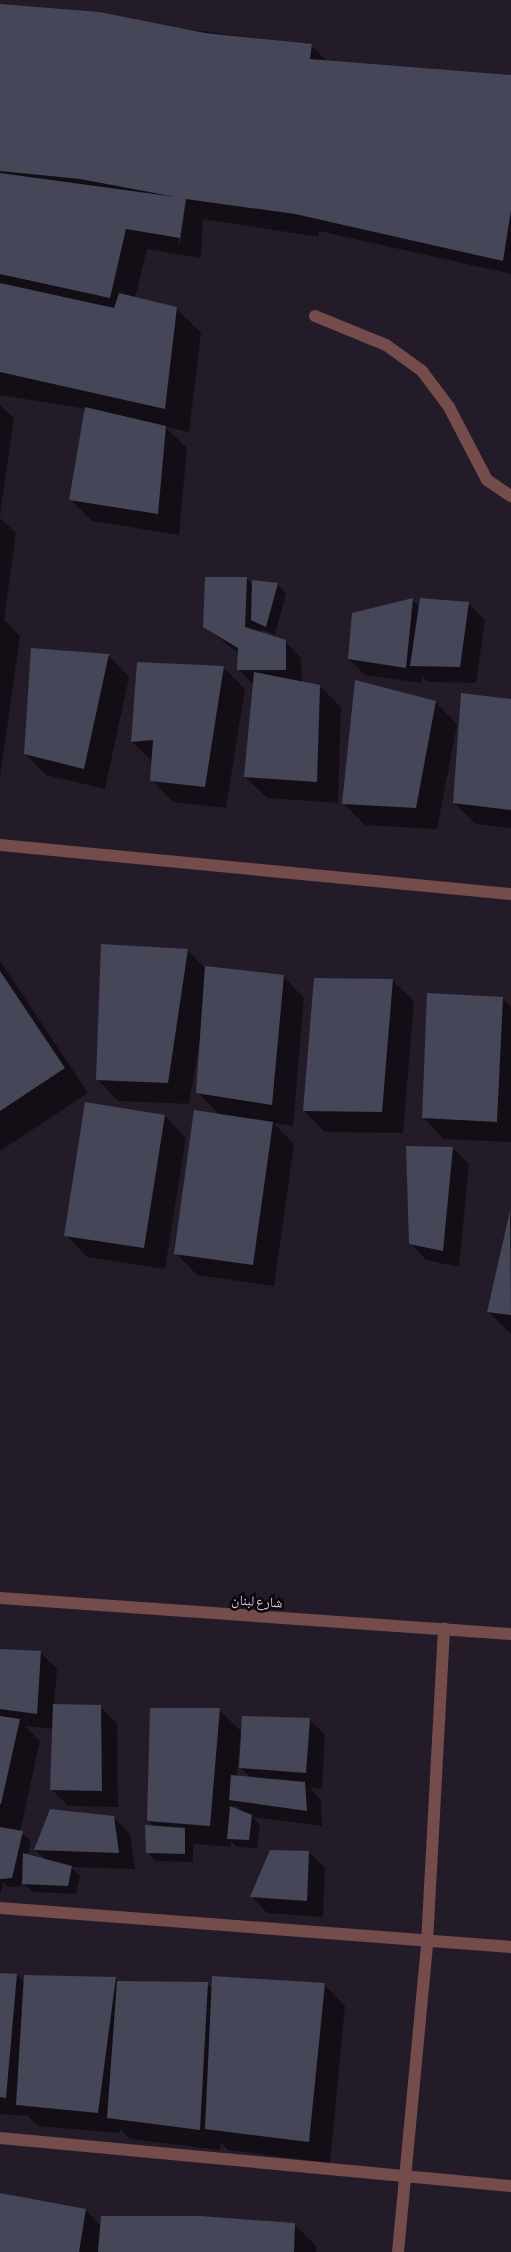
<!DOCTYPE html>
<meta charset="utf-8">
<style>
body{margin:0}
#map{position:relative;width:511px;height:2252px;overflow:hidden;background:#241b29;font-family:"Asap Condensed","Noto Naskh Arabic",sans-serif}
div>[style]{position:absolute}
.shadow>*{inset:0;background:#0007}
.building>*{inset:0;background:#454658}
.minor>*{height:12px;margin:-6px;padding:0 6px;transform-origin:6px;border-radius:6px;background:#734c4b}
span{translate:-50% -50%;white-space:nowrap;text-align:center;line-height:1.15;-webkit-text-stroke:5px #0b070d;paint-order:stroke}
.street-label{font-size:14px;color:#d6cfd9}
</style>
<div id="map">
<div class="shadow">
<i style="clip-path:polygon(evenodd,0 5px,311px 45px,328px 62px,511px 76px,511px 274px,319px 231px,319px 237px,203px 219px,201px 258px,147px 249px,135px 298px,176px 308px,201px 333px,189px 432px,165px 427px,187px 448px,179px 535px,92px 521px,70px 499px,86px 409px,0 395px,0 5px,182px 216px,184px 216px,180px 244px,178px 244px,182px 216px)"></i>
<i style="clip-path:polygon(0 405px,14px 418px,0 514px)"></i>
<i style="clip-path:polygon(0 518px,16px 533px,4px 620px,20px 636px,0 778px)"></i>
<i style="clip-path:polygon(246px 578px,253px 585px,277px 584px,286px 593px,275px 635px,261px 629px,261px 633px,285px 641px,301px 658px,302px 682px,320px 686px,341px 707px,338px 803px,267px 798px,245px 777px,254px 685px,238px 669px,239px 654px,204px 626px)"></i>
<i style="clip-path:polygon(412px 600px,420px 607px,469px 604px,485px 620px,476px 683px,428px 682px,422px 676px,422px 683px,365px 675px,349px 659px)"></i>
<i style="clip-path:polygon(108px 655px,129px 677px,105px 789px,46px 775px,25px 754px)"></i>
<i style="clip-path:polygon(138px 663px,223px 667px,245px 689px,226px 808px,173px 802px,152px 780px,153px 762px,132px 742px)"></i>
<i style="clip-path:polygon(511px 700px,511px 828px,476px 824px,454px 803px)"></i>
<i style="clip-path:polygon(435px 702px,457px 724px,437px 829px,365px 825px,344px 804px)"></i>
<i style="clip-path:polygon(187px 950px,207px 970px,283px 976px,304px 998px,293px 1126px,273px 1123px,294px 1144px,274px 1286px,197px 1275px,176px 1253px,220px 1115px,197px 1092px,201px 1035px,189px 1104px,118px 1101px,97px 1079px)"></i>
<i style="clip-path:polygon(0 961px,88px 1093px,0 1151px)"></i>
<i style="clip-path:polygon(392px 980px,414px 1001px,403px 1133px,325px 1132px,304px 1111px)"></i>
<i style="clip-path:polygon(502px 998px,511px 1007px,511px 1142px,444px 1139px,423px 1117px)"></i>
<i style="clip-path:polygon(165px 1116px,186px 1138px,165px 1269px,87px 1257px,66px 1235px)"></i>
<i style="clip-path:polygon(453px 1148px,469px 1164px,459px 1267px,426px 1260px,410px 1243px)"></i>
<i style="clip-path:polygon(511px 1214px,511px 1334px,488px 1312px)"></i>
<i style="clip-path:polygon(0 1650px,41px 1653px,57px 1669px,54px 1705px,100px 1707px,117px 1723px,118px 1807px,68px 1806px,52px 1790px,53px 1729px,25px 1726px,40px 1741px,20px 1832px,31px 1841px,28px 1856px,46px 1860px,35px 1850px,51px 1811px,113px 1817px,130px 1834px,135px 1869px,71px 1867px,80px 1876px,76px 1894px,32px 1892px,22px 1881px,21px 1886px,8px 1887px,3px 1882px,0 1895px)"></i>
<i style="clip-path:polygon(evenodd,219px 1710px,243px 1733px,309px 1719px,325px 1735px,322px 1789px,310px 1788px,321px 1800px,322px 1826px,252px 1817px,260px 1825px,257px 1848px,237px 1847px,231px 1841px,231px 1847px,193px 1844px,193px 1862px,156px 1861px,147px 1852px,155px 1827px,148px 1821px,219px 1710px,240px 1741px,241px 1768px,251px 1778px,237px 1777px,240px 1741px,219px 1710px,234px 1804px,244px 1813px,234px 1809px,234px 1804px)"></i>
<i style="clip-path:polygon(309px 1852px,325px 1868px,323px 1917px,267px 1913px,251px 1896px)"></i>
<i style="clip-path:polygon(0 1974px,17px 1975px,25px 1983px,115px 1978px,120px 1982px,207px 1983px,213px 1989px,324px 1984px,345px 2006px,330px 2163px,228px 2150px,221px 2143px,220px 2150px,130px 2139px,120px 2129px,119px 2133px,38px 2126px,28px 2116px,0 2114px)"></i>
<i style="clip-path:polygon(0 2202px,86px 2210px,101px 2226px,294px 2224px,316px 2246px,316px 2252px,0 2252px)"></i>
</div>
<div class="building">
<i style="clip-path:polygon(0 4px,99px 12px,205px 33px,312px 44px,310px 59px,511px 75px,511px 210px,503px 261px,295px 214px,186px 199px,180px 238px,126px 229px,110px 298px,0 274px,0 173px,176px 197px,80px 179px,0 171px)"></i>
<i style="clip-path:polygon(0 283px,114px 308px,119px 293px,177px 307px,165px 409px,0 372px)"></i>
<i style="clip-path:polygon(85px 407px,166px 426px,158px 514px,69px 500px)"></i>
<i style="clip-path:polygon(205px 577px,247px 577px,245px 627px,286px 640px,286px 670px,237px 670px,238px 648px,203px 627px)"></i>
<i style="clip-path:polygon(252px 580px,278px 583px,266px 627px,251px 620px)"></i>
<i style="clip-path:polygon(413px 598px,406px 668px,348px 659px,352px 613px)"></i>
<i style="clip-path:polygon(420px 598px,469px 602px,460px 667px,410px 666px)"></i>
<i style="clip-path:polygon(31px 648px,109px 654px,84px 769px,24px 754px)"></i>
<i style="clip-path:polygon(137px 662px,224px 666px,205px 787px,150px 781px,153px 740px,131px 742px)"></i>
<i style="clip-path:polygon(254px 672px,320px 685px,317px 782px,244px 777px)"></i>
<i style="clip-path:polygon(355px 680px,436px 701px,416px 808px,342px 804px)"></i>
<i style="clip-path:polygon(461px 693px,511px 699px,511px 810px,453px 803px)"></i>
<i style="clip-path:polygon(101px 944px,188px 949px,168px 1083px,96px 1080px)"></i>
<i style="clip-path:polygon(205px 966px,284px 975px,272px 1105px,196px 1093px)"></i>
<i style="clip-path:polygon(0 971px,65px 1068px,0 1111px)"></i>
<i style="clip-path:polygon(314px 978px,393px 979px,382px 1112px,303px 1111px)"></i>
<i style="clip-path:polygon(427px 993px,503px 997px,497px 1122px,422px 1118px)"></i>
<i style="clip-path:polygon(85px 1102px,165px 1115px,144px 1248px,64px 1236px)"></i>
<i style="clip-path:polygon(194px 1110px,273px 1122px,253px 1265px,174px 1254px)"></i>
<i style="clip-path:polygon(406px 1146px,453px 1147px,443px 1251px,409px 1244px)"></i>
<i style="clip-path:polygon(510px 1211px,511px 1315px,487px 1312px)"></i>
<i style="clip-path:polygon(0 1649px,41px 1651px,37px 1714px,0 1709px)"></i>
<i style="clip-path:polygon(53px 1704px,101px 1705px,102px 1791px,50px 1790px)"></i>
<i style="clip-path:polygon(150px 1708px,220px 1708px,210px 1826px,147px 1821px)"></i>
<i style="clip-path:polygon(0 1716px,20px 1719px,1px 1804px,0 1804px)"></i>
<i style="clip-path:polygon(242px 1716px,310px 1718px,306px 1773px,239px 1768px)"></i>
<i style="clip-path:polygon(231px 1775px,305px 1782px,307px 1811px,229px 1800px)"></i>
<i style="clip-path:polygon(230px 1806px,252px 1815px,249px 1840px,227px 1839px)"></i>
<i style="clip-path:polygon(50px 1809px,114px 1816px,119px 1853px,34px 1850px)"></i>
<i style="clip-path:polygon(145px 1825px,185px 1828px,185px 1854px,146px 1853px)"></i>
<i style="clip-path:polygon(0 1827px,23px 1831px,12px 1878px,0 1879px)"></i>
<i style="clip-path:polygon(270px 1850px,309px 1851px,307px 1901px,250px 1897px)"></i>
<i style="clip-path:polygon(23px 1853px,72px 1866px,68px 1886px,22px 1884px)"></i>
<i style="clip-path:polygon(0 1973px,17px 1974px,6px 2098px,0 2097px)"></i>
<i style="clip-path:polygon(24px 1975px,116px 1977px,98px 2113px,16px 2105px)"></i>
<i style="clip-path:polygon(212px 1976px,325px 1983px,309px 2142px,205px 2129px)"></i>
<i style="clip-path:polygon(117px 1981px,208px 1982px,200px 2130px,107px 2118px)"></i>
<i style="clip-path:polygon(0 2193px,86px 2209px,79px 2252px,0 2252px)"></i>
<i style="clip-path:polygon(101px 2216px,200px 2216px,295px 2223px,294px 2252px,98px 2252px)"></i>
</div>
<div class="minor">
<i style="left:315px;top:316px;width:77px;rotate:22.2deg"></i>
<i style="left:386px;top:345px;width:44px;rotate:35.8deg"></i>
<i style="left:422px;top:371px;width:45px;rotate:53.1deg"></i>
<i style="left:449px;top:407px;width:82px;rotate:62.5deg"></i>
<i style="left:487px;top:480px;width:29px;rotate:34deg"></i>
<i style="left:0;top:845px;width:513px;rotate:5.48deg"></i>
<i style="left:0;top:1598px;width:512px;rotate:4.03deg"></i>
<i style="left:0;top:1908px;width:512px;rotate:4.36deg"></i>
<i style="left:0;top:2138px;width:513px;rotate:5.37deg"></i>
<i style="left:398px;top:2252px;width:310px;rotate:-84.6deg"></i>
<i style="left:427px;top:1943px;width:315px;rotate:-86.9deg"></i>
</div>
<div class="street-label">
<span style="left:257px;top:1601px;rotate:4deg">شارع لبنان</span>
</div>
</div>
